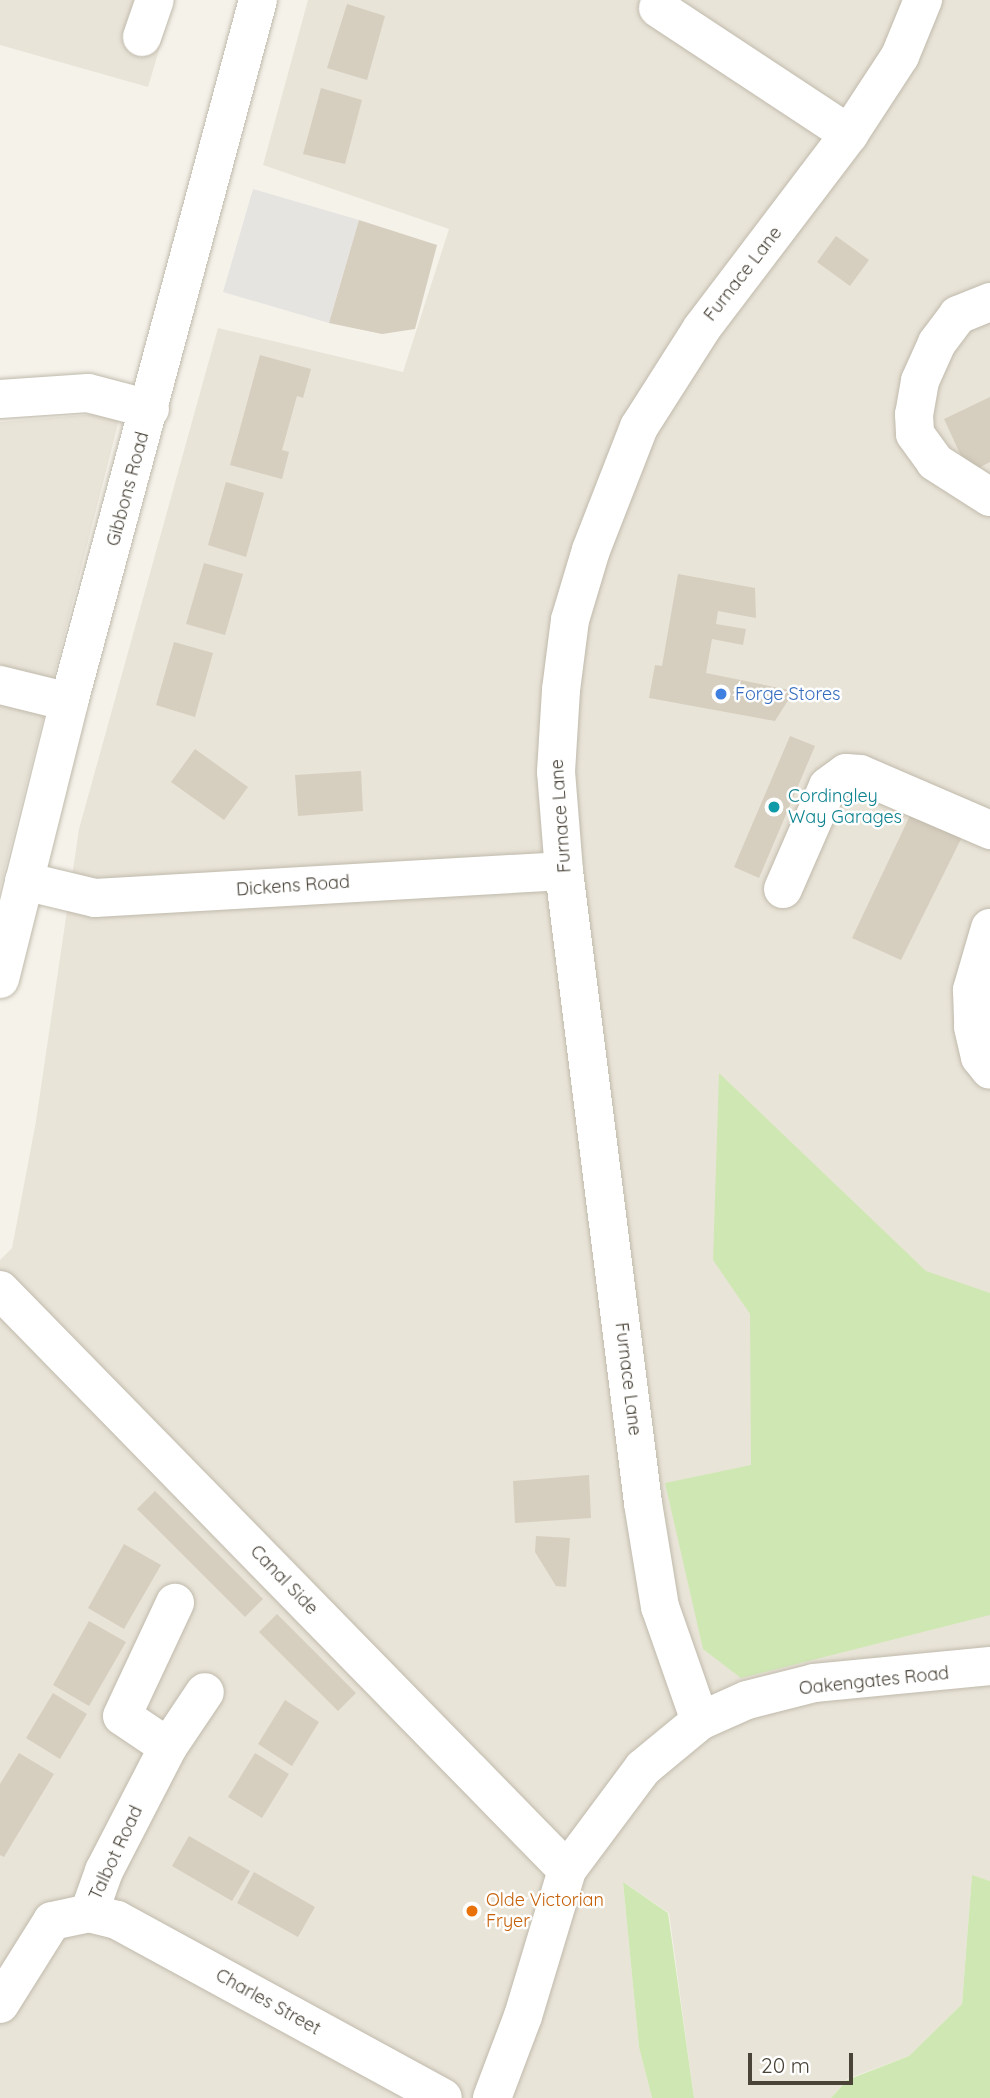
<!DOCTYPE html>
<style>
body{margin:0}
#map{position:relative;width:990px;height:2098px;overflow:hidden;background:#f5f2ea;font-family:Quicksand,sans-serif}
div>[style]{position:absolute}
.residential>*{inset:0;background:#e9e4d8}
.green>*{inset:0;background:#cfe8b3}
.parking>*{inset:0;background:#e6e4e1}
.building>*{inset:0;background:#d6cebf}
.roads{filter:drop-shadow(0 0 2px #c0baac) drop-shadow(0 0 2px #c0baac)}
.minor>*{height:38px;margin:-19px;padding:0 19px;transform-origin:19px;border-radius:19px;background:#fff}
.dots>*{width:19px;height:19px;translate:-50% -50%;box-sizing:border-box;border:4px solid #fff;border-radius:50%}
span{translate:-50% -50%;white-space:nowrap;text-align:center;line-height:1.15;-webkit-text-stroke:5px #fff;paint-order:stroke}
.street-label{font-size:18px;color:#494338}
.shop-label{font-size:18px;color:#366cbe}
.left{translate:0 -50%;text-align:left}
.culture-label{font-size:18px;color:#0d838f}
.food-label{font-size:18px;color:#c56008}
.scale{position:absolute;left:748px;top:2053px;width:105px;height:32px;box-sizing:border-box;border:4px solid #494338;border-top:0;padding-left:9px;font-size:21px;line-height:24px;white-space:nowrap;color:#494338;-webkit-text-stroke:5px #fff;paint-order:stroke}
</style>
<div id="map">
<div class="residential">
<i style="clip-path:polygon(0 0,174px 0,148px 87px,0 45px)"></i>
<i style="clip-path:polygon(308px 0,990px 0,990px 1881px,972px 1876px,962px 2004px,909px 2056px,847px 2079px,831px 2098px,694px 2098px,669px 1913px,623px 1882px,639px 2046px,652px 2098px,0 2098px,0 1260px,12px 1248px,36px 1121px,79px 829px,218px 328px,403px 372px,449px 229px,263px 165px)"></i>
<i style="clip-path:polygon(121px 412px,8px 856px,0 889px,0 422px)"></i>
</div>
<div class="green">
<i style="clip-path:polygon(719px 1073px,926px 1271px,990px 1293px,990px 1615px,741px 1678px,703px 1649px,665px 1483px,751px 1465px,750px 1314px,713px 1260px)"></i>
<i style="clip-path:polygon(972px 1875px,990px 1881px,990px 2098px,831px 2098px,847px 2080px,909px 2056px,962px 2004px)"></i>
<i style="clip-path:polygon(623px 1882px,668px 1913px,694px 2098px,652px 2098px,639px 2047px)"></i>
</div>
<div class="parking">
<i style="clip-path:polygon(253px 189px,359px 220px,329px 323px,223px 292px)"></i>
</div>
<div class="building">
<i style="clip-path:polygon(347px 4px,385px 16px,367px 80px,327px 68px)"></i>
<i style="clip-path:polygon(321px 88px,362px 100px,345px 164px,303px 154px)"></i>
<i style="clip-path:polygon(359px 220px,437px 245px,415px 329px,382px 334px,329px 323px)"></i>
<i style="clip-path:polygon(836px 236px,869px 260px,850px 286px,817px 262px)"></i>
<i style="clip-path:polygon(260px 355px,311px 369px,303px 398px,297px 396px,282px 450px,289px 452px,282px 479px,230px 465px)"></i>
<i style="clip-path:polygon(990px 397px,990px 462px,969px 473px,944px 419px)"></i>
<i style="clip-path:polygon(226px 482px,264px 493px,246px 557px,208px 545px)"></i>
<i style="clip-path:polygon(204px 563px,243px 574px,225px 635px,186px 624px)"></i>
<i style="clip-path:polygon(678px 574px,755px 588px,756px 618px,718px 611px,716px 624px,746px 629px,743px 645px,712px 639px,706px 673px,794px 691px,775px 721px,649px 698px,655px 665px,662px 666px)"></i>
<i style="clip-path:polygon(174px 642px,213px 653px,195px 717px,156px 705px)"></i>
<i style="clip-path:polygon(790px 736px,815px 746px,759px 878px,734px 867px)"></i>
<i style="clip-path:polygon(195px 749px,248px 787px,224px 820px,171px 782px)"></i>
<i style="clip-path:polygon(361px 771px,363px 811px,298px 816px,295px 775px)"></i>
<i style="clip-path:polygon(914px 807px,965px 831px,901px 960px,852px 938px)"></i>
<i style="clip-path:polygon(589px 1475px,591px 1518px,515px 1523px,513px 1481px)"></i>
<i style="clip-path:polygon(155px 1491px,263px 1599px,245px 1617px,137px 1509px)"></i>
<i style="clip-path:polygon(536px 1536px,570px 1538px,566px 1587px,556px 1586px,535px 1552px)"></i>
<i style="clip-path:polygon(124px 1544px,161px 1565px,124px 1629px,88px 1608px)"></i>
<i style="clip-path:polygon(277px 1614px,356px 1693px,338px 1711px,259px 1632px)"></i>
<i style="clip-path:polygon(89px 1621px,126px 1642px,89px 1706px,53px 1685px)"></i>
<i style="clip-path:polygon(53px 1693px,87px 1714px,60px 1759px,26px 1738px)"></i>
<i style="clip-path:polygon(285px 1700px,319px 1722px,292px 1766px,258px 1744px)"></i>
<i style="clip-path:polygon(19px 1753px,54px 1774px,4px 1857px,0 1855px,0 1784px)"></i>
<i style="clip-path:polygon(255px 1753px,289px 1774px,262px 1818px,228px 1797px)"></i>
<i style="clip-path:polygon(189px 1836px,250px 1871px,232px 1901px,172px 1866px)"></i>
<i style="clip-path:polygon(254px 1872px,315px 1907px,298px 1937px,237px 1903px)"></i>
</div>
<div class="roads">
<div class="minor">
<i style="left:658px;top:8px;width:229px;rotate:33.4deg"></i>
<i style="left:142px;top:37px;width:39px;rotate:-71deg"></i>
<i style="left:990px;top:302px;width:35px;rotate:158deg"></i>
<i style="left:958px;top:315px;width:35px;rotate:127deg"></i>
<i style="left:937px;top:343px;width:42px;rotate:114.1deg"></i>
<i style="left:920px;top:381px;width:34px;rotate:100deg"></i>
<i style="left:914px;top:414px;width:20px;rotate:87deg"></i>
<i style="left:915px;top:434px;width:34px;rotate:54deg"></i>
<i style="left:935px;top:462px;width:65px;rotate:32.5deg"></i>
<i style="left:0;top:399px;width:88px;rotate:-3.9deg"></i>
<i style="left:88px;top:393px;width:64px;rotate:14.5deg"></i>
<i style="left:0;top:685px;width:71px;rotate:13.8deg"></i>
<i style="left:24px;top:881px;width:73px;rotate:13.5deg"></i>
<i style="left:95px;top:898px;width:470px;rotate:-3.3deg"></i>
<i style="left:783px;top:889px;width:112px;rotate:-66.4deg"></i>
<i style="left:828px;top:786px;width:22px;rotate:-36deg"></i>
<i style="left:846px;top:773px;width:14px;rotate:4deg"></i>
<i style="left:860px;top:774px;width:142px;rotate:23.3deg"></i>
<i style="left:990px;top:928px;width:65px;rotate:106.2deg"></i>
<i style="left:972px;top:990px;width:37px;rotate:88deg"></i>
<i style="left:973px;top:1027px;width:31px;rotate:77deg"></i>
<i style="left:980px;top:1057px;width:16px;rotate:52deg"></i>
<i style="left:0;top:979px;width:285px;rotate:-76deg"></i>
<i style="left:69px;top:702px;width:727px;rotate:-74.93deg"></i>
<i style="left:0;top:1290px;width:811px;rotate:45.65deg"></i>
<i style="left:700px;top:1721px;width:121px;rotate:-109.3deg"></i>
<i style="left:660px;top:1607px;width:105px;rotate:-99.3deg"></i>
<i style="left:643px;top:1503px;width:637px;rotate:-97.13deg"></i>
<i style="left:564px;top:871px;width:99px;rotate:-94.6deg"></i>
<i style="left:556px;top:772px;width:82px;rotate:-86.5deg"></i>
<i style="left:561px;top:690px;width:71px;rotate:-82.7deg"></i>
<i style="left:570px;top:620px;width:73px;rotate:-73.3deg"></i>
<i style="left:591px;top:550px;width:132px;rotate:-68.7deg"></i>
<i style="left:639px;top:427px;width:117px;rotate:-57.5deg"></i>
<i style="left:702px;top:328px;width:243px;rotate:-52.8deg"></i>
<i style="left:849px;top:134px;width:93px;rotate:-56.8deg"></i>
<i style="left:900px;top:56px;width:61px;rotate:-67.7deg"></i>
<i style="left:168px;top:1747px;width:55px;rotate:-146deg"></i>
<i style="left:122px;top:1716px;width:125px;rotate:-64.9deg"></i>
<i style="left:89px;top:1913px;width:29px;rotate:14deg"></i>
<i style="left:117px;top:1920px;width:371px;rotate:28.6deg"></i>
<i style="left:0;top:2004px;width:98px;rotate:-57.9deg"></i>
<i style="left:52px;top:1921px;width:38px;rotate:-12deg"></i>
<i style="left:89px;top:1913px;width:45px;rotate:-70.3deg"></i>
<i style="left:104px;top:1871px;width:140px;rotate:-62.7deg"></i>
<i style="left:168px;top:1747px;width:66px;rotate:-56.1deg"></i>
<i style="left:492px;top:2098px;width:88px;rotate:-69.3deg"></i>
<i style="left:523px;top:2016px;width:152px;rotate:-73.2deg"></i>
<i style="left:567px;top:1870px;width:127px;rotate:-53.3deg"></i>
<i style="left:643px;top:1768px;width:74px;rotate:-39.5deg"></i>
<i style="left:700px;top:1721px;width:51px;rotate:-24.1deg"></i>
<i style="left:747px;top:1700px;width:69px;rotate:-14.2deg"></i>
<i style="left:814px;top:1683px;width:177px;rotate:-5.5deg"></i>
</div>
</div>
<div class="dots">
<i style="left:721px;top:694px;background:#3f7fe0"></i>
<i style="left:774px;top:807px;background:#0f9aa8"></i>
<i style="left:472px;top:1911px;background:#e8710a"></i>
</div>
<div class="street-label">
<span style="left:743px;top:274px;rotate:-52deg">Furnace Lane</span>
<span style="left:128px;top:489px;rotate:-75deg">Gibbons Road</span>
<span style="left:561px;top:816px;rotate:-94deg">Furnace Lane</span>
<span style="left:293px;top:886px;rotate:-4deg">Dickens Road</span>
<span style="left:628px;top:1379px;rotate:83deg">Furnace Lane</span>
<span style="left:284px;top:1580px;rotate:46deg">Canal Side</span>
<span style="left:874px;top:1681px;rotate:-6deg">Oakengates Road</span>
<span style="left:116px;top:1853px;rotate:-65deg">Talbot Road</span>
<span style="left:268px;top:2002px;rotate:29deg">Charles Street</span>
</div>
<div class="shop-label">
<span class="left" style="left:735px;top:694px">Forge Stores</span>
</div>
<div class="culture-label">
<span class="left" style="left:788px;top:807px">Cordingley<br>Way Garages</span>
</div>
<div class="food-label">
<span class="left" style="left:486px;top:1911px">Olde Victorian<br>Fryer</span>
</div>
<div class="scale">20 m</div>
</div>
